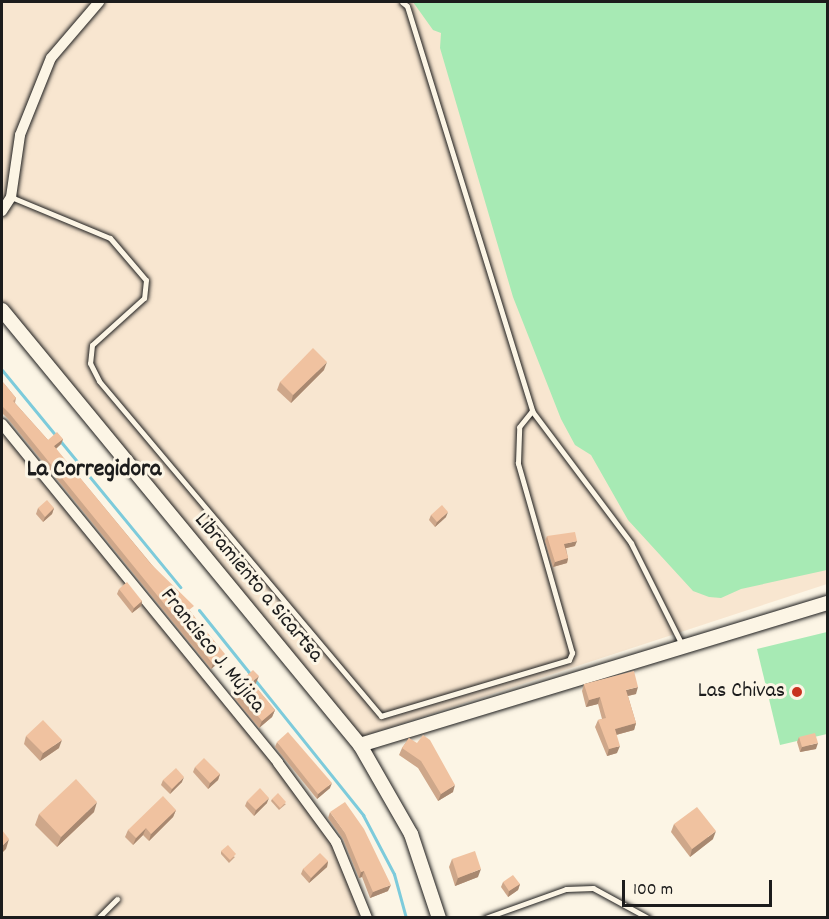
<!DOCTYPE html>
<meta charset="utf-8">
<style>
body{margin:0}
#map{position:relative;width:829px;height:919px;overflow:hidden;background:#fcf5e5;font-family:Dekko,sans-serif}
div>[style]{position:absolute}
.built>*{inset:0;background:#f8e6d0}
.green>*{inset:0;background:#a7eab4}
.stream>*{height:3px;margin:-1.5px;padding:0 1.5px;transform-origin:1.5px;border-radius:1.5px;background:#7dcbdb}
.roads{filter:drop-shadow(0 0 2px #1c1c1c) drop-shadow(0 0 2px #1c1c1c)}
.lane>*{height:5px;margin:-2.5px;padding:0 2.5px;transform-origin:2.5px;border-radius:2.5px;background:#fcf5e5}
.street>*{height:10px;margin:-5px;padding:0 5px;transform-origin:5px;border-radius:5px;background:#fcf5e5}
.secondary>*{height:14px;margin:-7px;padding:0 7px;transform-origin:7px;border-radius:7px;background:#fcf5e5}
.wall>*{inset:0;background:#cea78a}
.shaded-wall>*{inset:0;background:#a88870}
.building>*{inset:0;background:#f0c2a0}
.dots>*{width:16px;height:16px;translate:-50% -50%;box-sizing:border-box;border:3px solid #fcf5e5;border-radius:50%}
span{translate:-50% -50%;white-space:nowrap;text-align:center;line-height:1.15;-webkit-text-stroke:6px #fcf5e5;paint-order:stroke}
.street-label{font-size:22px;color:#1c1c1c}
.poi-label{font-size:22px;color:#1c1c1c}
.right{translate:-100% -50%;text-align:right}
.neighbourhood-label{font-size:24px;color:#1c1c1c;font-weight:700}
.frame{position:absolute;inset:0;border:3px solid #1c1c1c;pointer-events:none}
.scale{position:absolute;left:622px;top:880px;width:150px;height:27px;box-sizing:border-box;border:3px solid #1c1c1c;border-top:0;padding-left:8px;font-size:18px;line-height:21px;white-space:nowrap;color:#1c1c1c;-webkit-text-stroke:4px #fcf5e5;paint-order:stroke}
</style>
<div id="map">
<div class="built">
<i style="clip-path:polygon(2px 2px,827px 2px,827px 584px,361px 737px,2px 303px)"></i>
<i style="clip-path:polygon(2px 433px,275px 766px,333px 844px,361px 917px,2px 917px)"></i>
</div>
<div class="green">
<i style="clip-path:polygon(413px 2px,827px 2px,827px 570px,741px 589px,721px 598px,709px 597px,693px 591px,628px 520px,591px 455px,575px 445px,561px 419px,513px 297px,440px 48px,441px 33px,433px 30px)"></i>
<i style="clip-path:polygon(827px 632px,827px 734px,780px 745px,757px 649px)"></i>
</div>
<div class="stream">
<i style="left:2px;top:370px;width:281px;rotate:50.6deg"></i>
<i style="left:199px;top:610px;width:263px;rotate:51.3deg"></i>
<i style="left:363px;top:815px;width:67px;rotate:62.3deg"></i>
<i style="left:394px;top:874px;width:46px;rotate:74.7deg"></i>
</div>
<div class="roads">
<div class="lane">
<i style="left:402px;top:2px;width:6px;rotate:39deg"></i>
<i style="left:407px;top:6px;width:424px;rotate:72.8deg"></i>
<i style="left:532px;top:411px;width:165px;rotate:53.1deg"></i>
<i style="left:631px;top:543px;width:114px;rotate:63.4deg"></i>
<i style="left:11px;top:197px;width:107px;rotate:22.5deg"></i>
<i style="left:110px;top:238px;width:55px;rotate:49.4deg"></i>
<i style="left:146px;top:280px;width:18px;rotate:96deg"></i>
<i style="left:144px;top:298px;width:70px;rotate:137.9deg"></i>
<i style="left:92px;top:345px;width:18px;rotate:96deg"></i>
<i style="left:90px;top:363px;width:20px;rotate:63deg"></i>
<i style="left:99px;top:381px;width:438px;rotate:49.9deg"></i>
<i style="left:381px;top:716px;width:196px;rotate:-16.6deg"></i>
<i style="left:569px;top:660px;width:8px;rotate:-67deg"></i>
<i style="left:572px;top:653px;width:198px;rotate:-105.9deg"></i>
<i style="left:518px;top:463px;width:36px;rotate:-88deg"></i>
<i style="left:519px;top:427px;width:21px;rotate:-51deg"></i>
<i style="left:98px;top:918px;width:27px;rotate:-45deg"></i>
<i style="left:485px;top:918px;width:86px;rotate:-19.7deg"></i>
<i style="left:566px;top:889px;width:27px;rotate:-2deg"></i>
<i style="left:593px;top:888px;width:63px;rotate:28.6deg"></i>
</div>
<div class="street">
<i style="left:2px;top:211px;width:17px;rotate:-57deg"></i>
<i style="left:11px;top:197px;width:63px;rotate:-81.7deg"></i>
<i style="left:20px;top:135px;width:83px;rotate:-68.1deg"></i>
<i style="left:51px;top:58px;width:74px;rotate:-49.4deg"></i>
<i style="left:2px;top:424px;width:437px;rotate:50.8deg"></i>
<i style="left:278px;top:763px;width:98px;rotate:53.7deg"></i>
<i style="left:336px;top:842px;width:82px;rotate:67.8deg"></i>
</div>
<div class="secondary">
<i style="left:2px;top:310px;width:563px;rotate:50.55deg"></i>
<i style="left:360px;top:745px;width:103px;rotate:60.2deg"></i>
<i style="left:411px;top:834px;width:89px;rotate:71.6deg"></i>
<i style="left:360px;top:745px;width:489px;rotate:-16.9deg"></i>
</div>
</div>
<div class="wall">
<i style="clip-path:polygon(324px 370px,291px 403px,277px 390px,280px 382px)"></i>
<i style="clip-path:polygon(2px 381px,16px 398px,15px 403px,48px 440px,63px 439px,61px 444px,56px 449px,191px 612px,223px 659px,211px 669px,8px 419px,2px 413px)"></i>
<i style="clip-path:polygon(38px 508px,54px 508px,52px 514px,43px 522px,36px 514px)"></i>
<i style="clip-path:polygon(431px 515px,446px 517px,435px 527px,429px 520px)"></i>
<i style="clip-path:polygon(547px 536px,575px 546px,566px 548px,568px 558px,567px 563px,553px 567px,545px 541px)"></i>
<i style="clip-path:polygon(119px 589px,142px 601px,141px 606px,132px 613px,117px 594px)"></i>
<i style="clip-path:polygon(256px 683px,254px 685px,275px 710px,272px 717px,259px 728px,231px 694px,234px 687px)"></i>
<i style="clip-path:polygon(584px 684px,636px 694px,628px 696px,636px 723px,634px 730px,616px 735px,617px 753px,607px 756px,595px 727px,598px 720px,602px 719px,598px 704px,586px 707px,582px 691px)"></i>
<i style="clip-path:polygon(26px 736px,59px 748px,40px 761px,24px 744px)"></i>
<i style="clip-path:polygon(799px 737px,816px 749px,800px 752px,797px 742px)"></i>
<i style="clip-path:polygon(409px 738px,453px 792px,438px 801px,418px 768px,399px 755px,402px 748px)"></i>
<i style="clip-path:polygon(277px 742px,330px 788px,317px 799px,275px 747px)"></i>
<i style="clip-path:polygon(195px 767px,220px 774px,218px 780px,208px 789px,193px 772px)"></i>
<i style="clip-path:polygon(163px 780px,182px 782px,170px 794px,161px 785px)"></i>
<i style="clip-path:polygon(272px 799px,286px 804px,279px 810px,271px 801px)"></i>
<i style="clip-path:polygon(247px 801px,267px 803px,254px 816px,245px 806px)"></i>
<i style="clip-path:polygon(176px 810px,173px 817px,149px 841px,143px 835px,133px 845px,125px 837px,128px 830px)"></i>
<i style="clip-path:polygon(94px 812px,57px 847px,35px 825px,39px 814px)"></i>
<i style="clip-path:polygon(330px 812px,388px 891px,370px 898px,362px 877px,359px 878px,343px 839px,328px 818px)"></i>
<i style="clip-path:polygon(674px 824px,713px 839px,690px 857px,671px 832px)"></i>
<i style="clip-path:polygon(221px 851px,235px 857px,229px 863px,221px 854px)"></i>
<i style="clip-path:polygon(452px 859px,478px 877px,455px 886px,449px 867px)"></i>
<i style="clip-path:polygon(328px 861px,327px 867px,309px 883px,301px 874px,303px 869px)"></i>
<i style="clip-path:polygon(503px 882px,520px 884px,518px 890px,508px 897px,501px 887px)"></i>
</div>
<div class="shaded-wall">
<i style="clip-path:polygon(327px 362px,324px 370px,291px 403px,293px 395px)"></i>
<i style="clip-path:polygon(63px 439px,61px 444px,52px 452px,54px 446px)"></i>
<i style="clip-path:polygon(54px 508px,52px 514px,43px 522px,45px 517px)"></i>
<i style="clip-path:polygon(448px 512px,446px 517px,435px 527px,437px 522px)"></i>
<i style="clip-path:polygon(577px 541px,575px 546px,562px 549px,564px 544px)"></i>
<i style="clip-path:polygon(568px 558px,567px 563px,553px 567px,555px 562px)"></i>
<i style="clip-path:polygon(142px 601px,141px 606px,132px 613px,134px 608px)"></i>
<i style="clip-path:polygon(225px 654px,223px 659px,211px 669px,213px 664px)"></i>
<i style="clip-path:polygon(259px 676px,256px 683px,249px 689px,252px 682px)"></i>
<i style="clip-path:polygon(638px 687px,636px 694px,623px 697px,626px 690px)"></i>
<i style="clip-path:polygon(600px 697px,598px 704px,586px 707px,589px 700px)"></i>
<i style="clip-path:polygon(275px 710px,272px 717px,259px 728px,262px 721px)"></i>
<i style="clip-path:polygon(636px 723px,634px 730px,612px 736px,615px 729px)"></i>
<i style="clip-path:polygon(62px 740px,59px 748px,40px 761px,43px 753px)"></i>
<i style="clip-path:polygon(818px 743px,816px 749px,800px 752px,802px 747px)"></i>
<i style="clip-path:polygon(620px 746px,617px 753px,607px 756px,609px 749px)"></i>
<i style="clip-path:polygon(220px 774px,218px 780px,208px 789px,210px 783px)"></i>
<i style="clip-path:polygon(184px 777px,182px 782px,170px 794px,172px 789px)"></i>
<i style="clip-path:polygon(332px 783px,330px 788px,317px 799px,318px 794px)"></i>
<i style="clip-path:polygon(455px 785px,453px 792px,438px 801px,441px 794px)"></i>
<i style="clip-path:polygon(269px 798px,267px 803px,254px 816px,256px 810px)"></i>
<i style="clip-path:polygon(97px 802px,94px 812px,57px 847px,61px 837px)"></i>
<i style="clip-path:polygon(176px 810px,173px 817px,149px 841px,151px 834px)"></i>
<i style="clip-path:polygon(146px 828px,143px 835px,133px 845px,136px 838px)"></i>
<i style="clip-path:polygon(716px 831px,713px 839px,690px 857px,692px 849px)"></i>
<i style="clip-path:polygon(9px 839px,6px 849px,2px 853px,2px 846px)"></i>
<i style="clip-path:polygon(328px 861px,327px 867px,309px 883px,311px 878px)"></i>
<i style="clip-path:polygon(481px 869px,478px 877px,455px 886px,458px 878px)"></i>
<i style="clip-path:polygon(364px 871px,362px 877px,359px 878px,361px 872px)"></i>
<i style="clip-path:polygon(520px 884px,518px 890px,508px 897px,509px 891px)"></i>
<i style="clip-path:polygon(391px 885px,388px 891px,370px 898px,373px 892px)"></i>
</div>
<div class="building">
<i style="clip-path:polygon(313px 348px,327px 362px,293px 395px,280px 382px)"></i>
<i style="clip-path:polygon(2px 381px,16px 398px,13px 401px,48px 440px,57px 432px,63px 439px,54px 446px,150px 563px,194px 606px,189px 610px,225px 654px,213px 664px,10px 414px,2px 406px)"></i>
<i style="clip-path:polygon(47px 500px,54px 508px,45px 517px,38px 508px)"></i>
<i style="clip-path:polygon(442px 505px,448px 512px,437px 522px,431px 515px)"></i>
<i style="clip-path:polygon(575px 532px,577px 541px,564px 544px,568px 558px,555px 562px,547px 536px)"></i>
<i style="clip-path:polygon(127px 582px,142px 601px,134px 608px,119px 589px)"></i>
<i style="clip-path:polygon(253px 670px,259px 676px,252px 682px,275px 710px,262px 721px,234px 687px)"></i>
<i style="clip-path:polygon(634px 671px,638px 687px,626px 690px,636px 723px,615px 729px,620px 746px,609px 749px,598px 720px,606px 718px,600px 697px,589px 700px,584px 684px)"></i>
<i style="clip-path:polygon(43px 720px,62px 740px,43px 753px,26px 736px)"></i>
<i style="clip-path:polygon(288px 732px,332px 783px,318px 794px,277px 742px)"></i>
<i style="clip-path:polygon(815px 733px,818px 743px,802px 747px,799px 737px)"></i>
<i style="clip-path:polygon(423px 735px,430px 740px,455px 785px,441px 794px,421px 761px,402px 748px,409px 738px,417px 743px)"></i>
<i style="clip-path:polygon(204px 758px,220px 774px,210px 783px,195px 767px)"></i>
<i style="clip-path:polygon(176px 768px,184px 777px,172px 789px,163px 780px)"></i>
<i style="clip-path:polygon(76px 779px,97px 802px,61px 837px,39px 814px)"></i>
<i style="clip-path:polygon(260px 788px,269px 798px,256px 810px,247px 801px)"></i>
<i style="clip-path:polygon(278px 793px,286px 802px,280px 808px,272px 799px)"></i>
<i style="clip-path:polygon(163px 796px,176px 810px,151px 834px,146px 828px,136px 838px,128px 830px)"></i>
<i style="clip-path:polygon(345px 802px,364px 829px,391px 885px,373px 892px,364px 871px,361px 872px,345px 833px,330px 812px)"></i>
<i style="clip-path:polygon(697px 807px,716px 831px,692px 849px,674px 824px)"></i>
<i style="clip-path:polygon(2px 830px,9px 839px,2px 846px)"></i>
<i style="clip-path:polygon(228px 845px,236px 854px,230px 860px,221px 851px)"></i>
<i style="clip-path:polygon(475px 851px,481px 869px,458px 878px,452px 859px)"></i>
<i style="clip-path:polygon(320px 853px,328px 861px,311px 878px,303px 869px)"></i>
<i style="clip-path:polygon(513px 875px,520px 884px,509px 891px,503px 882px)"></i>
</div>
<div class="dots">
<i style="left:797px;top:692px;background:#c8321e"></i>
</div>
<div class="street-label">
<span style="left:258px;top:588px;rotate:50deg">Libramiento a Sicartsa</span>
<span style="left:212px;top:651px;rotate:51deg">Francisco J. Mújica</span>
</div>
<div class="poi-label">
<span class="right" style="left:785px;top:692px">Las Chivas</span>
</div>
<div class="neighbourhood-label">
<span style="left:94px;top:471px">La Corregidora</span>
</div>
<div class="frame"></div>
<div class="scale">100 m</div>
</div>
